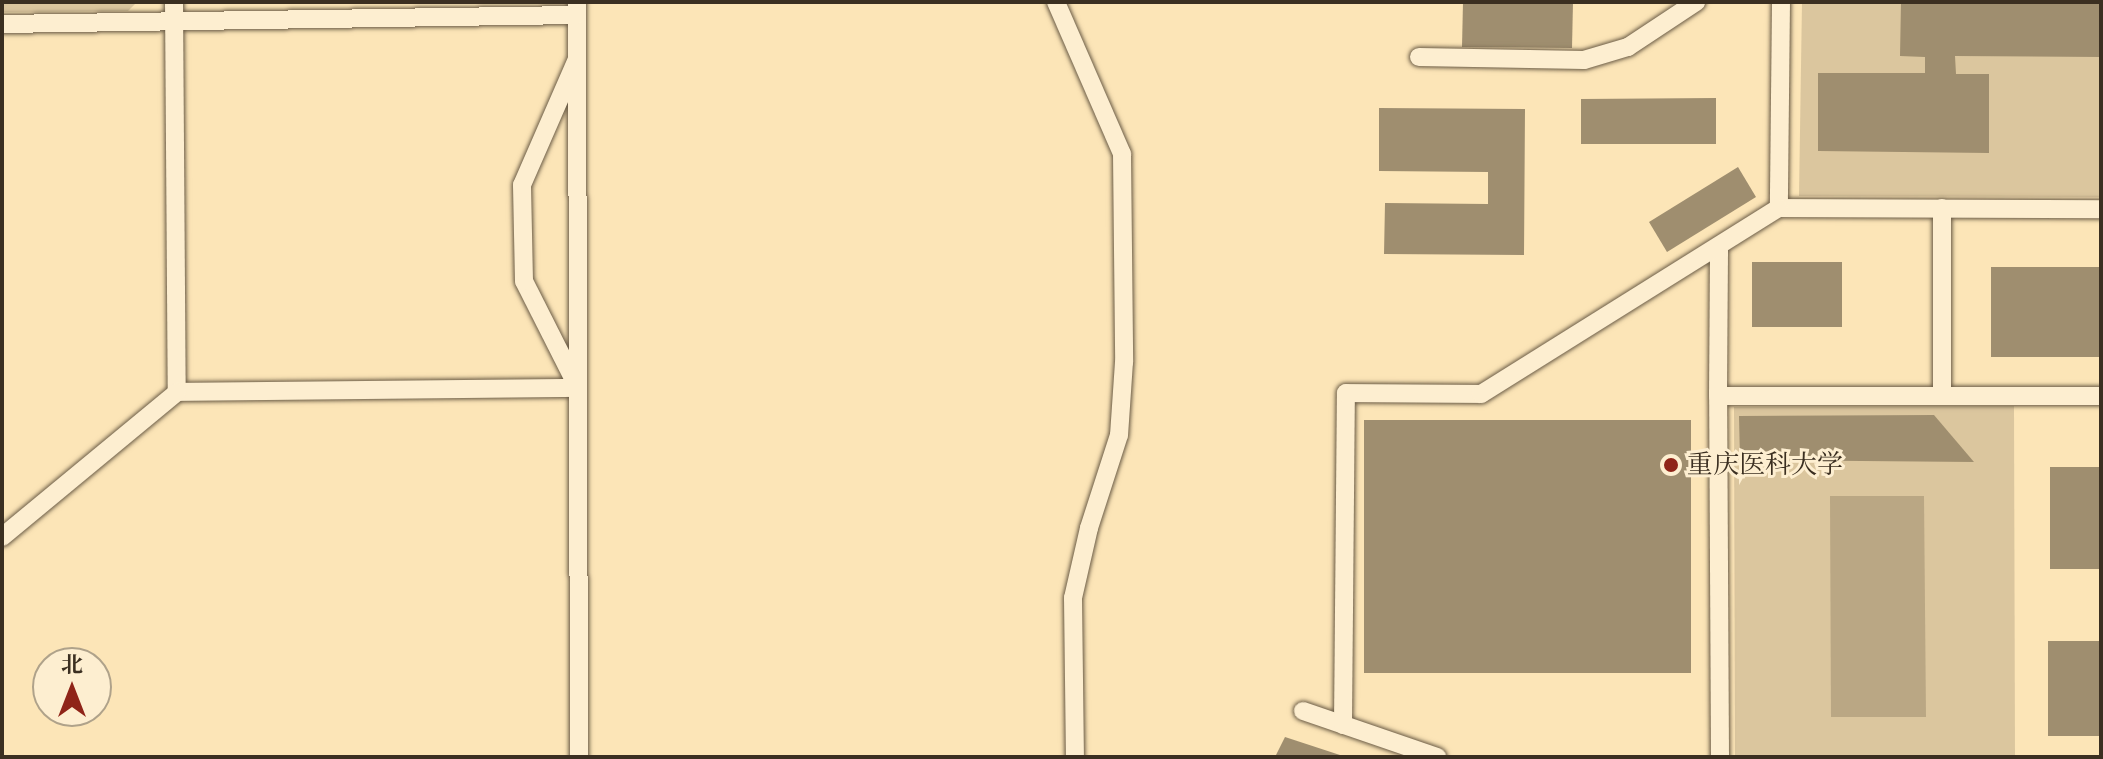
<!DOCTYPE html>
<meta charset="utf-8">
<style>
body{margin:0}
#map{position:relative;width:2103px;height:759px;overflow:hidden;background:#fce5b7;font-family:"EB Garamond","Noto Serif SC",serif}
div>[style]{position:absolute}
.green>*{inset:0;background:#dbc69e}
.water>*{inset:0;background:#baa784}
.building>*{inset:0;background:#9f8e6f}
.roads{filter:drop-shadow(0 0 2px #6b5c46) drop-shadow(0 0 2px #6b5c46)}
.lane>*{height:18px;margin:-9px;padding:0 9px;transform-origin:9px;border-radius:9px;background:#fdeed0}
.dots>*{width:22px;height:22px;translate:-50% -50%;box-sizing:border-box;border:4px solid #fdeed0;border-radius:50%}
span{translate:-50% -50%;white-space:nowrap;text-align:center;line-height:1.15;-webkit-text-stroke:6px #fdeed0;paint-order:stroke}
.poi-label{font-size:26px;color:#3b2f21}
.left{translate:0 -50%;text-align:left}
.frame{position:absolute;inset:0;border:4px solid #3b2f21;pointer-events:none}
.north{position:absolute;left:32px;top:647px;width:80px;height:80px;box-sizing:border-box;background:#fdeed0;border:2px solid #afa28a;border-radius:50%;rotate:0deg;font-size:22px;font-weight:700;line-height:32px;text-align:center;color:#3b2f21}
.north::after{content:'';display:block;margin:auto;width:28px;height:36px;background:#8f2418;clip-path:polygon(50% 0,100% 100%,50% 72%,0 100%)}
</style>
<div id="map">
<div class="green">
<i style="clip-path:polygon(2px 2px,137px 2px,128px 11px,2px 12px)"></i>
<i style="clip-path:polygon(1802px 2px,2101px 2px,2101px 197px,1799px 196px)"></i>
<i style="clip-path:polygon(2014px 406px,2015px 757px,1735px 757px,1734px 407px)"></i>
</div>
<div class="water">
<i style="clip-path:polygon(1830px 496px,1924px 496px,1926px 717px,1831px 717px)"></i>
</div>
<div class="building">
<i style="clip-path:polygon(1463px 2px,1573px 2px,1572px 48px,1462px 47px)"></i>
<i style="clip-path:polygon(1901px 2px,2101px 2px,2101px 57px,1955px 56px,1956px 74px,1989px 74px,1989px 153px,1818px 151px,1818px 73px,1925px 73px,1925px 57px,1900px 56px)"></i>
<i style="clip-path:polygon(1716px 98px,1716px 144px,1581px 144px,1581px 99px)"></i>
<i style="clip-path:polygon(1379px 108px,1525px 109px,1524px 255px,1384px 254px,1385px 203px,1488px 204px,1488px 172px,1379px 171px)"></i>
<i style="clip-path:polygon(1738px 167px,1756px 197px,1667px 252px,1649px 222px)"></i>
<i style="clip-path:polygon(1752px 262px,1842px 262px,1842px 327px,1752px 327px)"></i>
<i style="clip-path:polygon(1991px 267px,2101px 267px,2101px 357px,1991px 357px)"></i>
<i style="clip-path:polygon(1934px 415px,1974px 462px,1740px 460px,1739px 416px)"></i>
<i style="clip-path:polygon(1364px 420px,1691px 420px,1691px 673px,1364px 673px)"></i>
<i style="clip-path:polygon(2050px 467px,2101px 467px,2101px 569px,2050px 569px)"></i>
<i style="clip-path:polygon(2048px 641px,2101px 641px,2101px 736px,2048px 736px)"></i>
<i style="clip-path:polygon(1285px 737px,1343px 756px,1343px 757px,1275px 757px)"></i>
</div>
<div class="roads">
<div class="lane">
<i style="left:174px;top:2px;width:390px;rotate:89.6deg"></i>
<i style="left:177px;top:392px;width:401px;rotate:-0.6deg"></i>
<i style="left:578px;top:388px;width:120px;rotate:-116.8deg"></i>
<i style="left:524px;top:281px;width:96px;rotate:-91.2deg"></i>
<i style="left:522px;top:185px;width:137px;rotate:-66.4deg"></i>
<i style="left:577px;top:2px;width:755px;rotate:89.85deg"></i>
<i style="left:1056px;top:2px;width:166px;rotate:66.5deg"></i>
<i style="left:1122px;top:154px;width:208px;rotate:89.4deg"></i>
<i style="left:1124px;top:362px;width:73px;rotate:93.9deg"></i>
<i style="left:1119px;top:435px;width:98px;rotate:107.9deg"></i>
<i style="left:1089px;top:528px;width:72px;rotate:102.9deg"></i>
<i style="left:1073px;top:598px;width:159px;rotate:89.3deg"></i>
<i style="left:1781px;top:2px;width:206px;rotate:90.6deg"></i>
<i style="left:1779px;top:208px;width:322px;rotate:0.2deg"></i>
<i style="left:2px;top:24px;width:575px;rotate:-0.9deg"></i>
<i style="left:1419px;top:57px;width:165px;rotate:1deg"></i>
<i style="left:1584px;top:60px;width:46px;rotate:-16.5deg"></i>
<i style="left:1628px;top:47px;width:82px;rotate:-33.5deg"></i>
<i style="left:1718px;top:396px;width:148px;rotate:-89.6deg"></i>
<i style="left:1942px;top:396px;width:159px"></i>
<i style="left:2px;top:537px;width:227px;rotate:-39.6deg"></i>
<i style="left:1303px;top:711px;width:142px;rotate:18.9deg"></i>
<i style="left:1343px;top:725px;width:332px;rotate:-89.5deg"></i>
<i style="left:1346px;top:393px;width:135px;rotate:0.4deg"></i>
<i style="left:1481px;top:394px;width:351px;rotate:-32deg"></i>
<i style="left:1720px;top:757px;width:361px;rotate:-90.3deg"></i>
<i style="left:1718px;top:396px;width:224px"></i>
<i style="left:1942px;top:396px;width:188px;rotate:-90deg"></i>
</div>
</div>
<div class="dots">
<i style="left:1671px;top:465px;background:#8f2418"></i>
</div>
<div class="poi-label">
<span class="left" style="left:1687px;top:465px">重庆医科大学</span>
</div>
<div class="frame"></div>
<div class="north">北</div>
</div>
